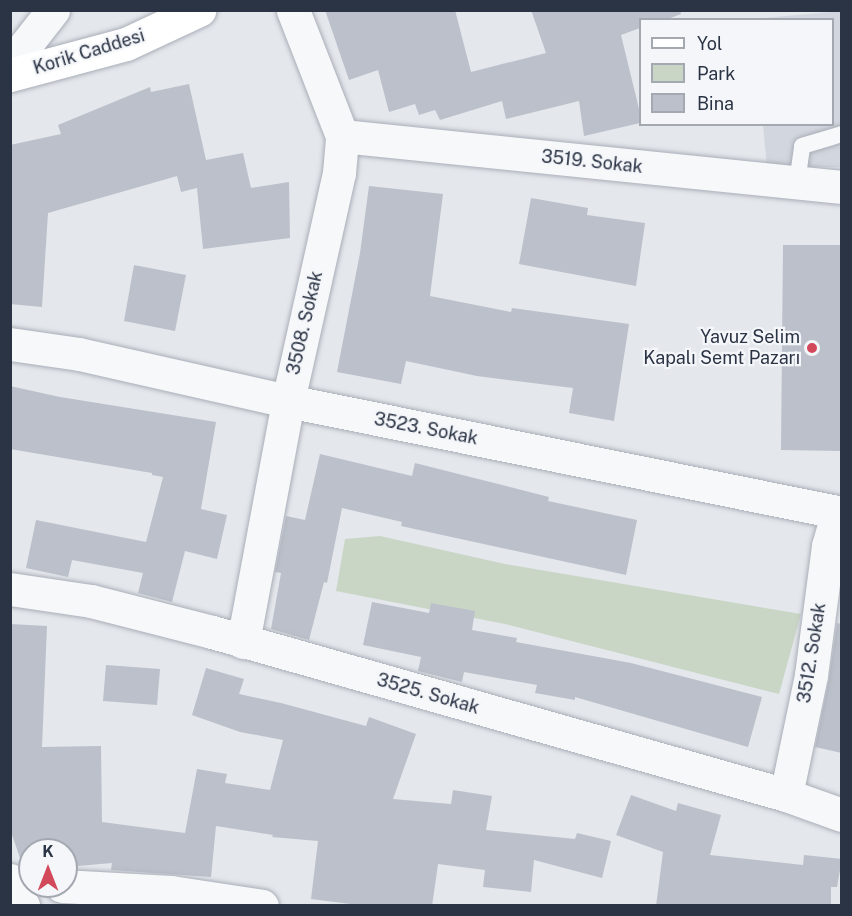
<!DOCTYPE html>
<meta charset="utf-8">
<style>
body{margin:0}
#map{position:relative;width:852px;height:916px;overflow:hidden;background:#e4e7ec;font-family:"Public Sans",sans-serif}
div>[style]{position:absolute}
.built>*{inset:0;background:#d2d6de}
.green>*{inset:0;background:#c9d6c5}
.building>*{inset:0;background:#bbc0ca}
.roads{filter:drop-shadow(0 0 2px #a9aeb7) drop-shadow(0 0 2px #a9aeb7)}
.lane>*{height:16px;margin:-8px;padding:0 8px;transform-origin:8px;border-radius:8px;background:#f7f8fa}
.street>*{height:33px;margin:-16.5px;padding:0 16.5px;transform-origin:16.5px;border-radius:16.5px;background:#f7f8fa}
.secondary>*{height:33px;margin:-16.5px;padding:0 16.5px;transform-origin:16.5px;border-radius:16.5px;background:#fff}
.dots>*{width:16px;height:16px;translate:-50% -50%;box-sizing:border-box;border:3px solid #f4f6f9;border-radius:50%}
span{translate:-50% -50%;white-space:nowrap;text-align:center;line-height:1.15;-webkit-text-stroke:4.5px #f4f6f9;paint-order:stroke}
.street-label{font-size:18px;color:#2b3445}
.poi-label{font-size:18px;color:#2b3445}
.right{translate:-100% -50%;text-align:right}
.frame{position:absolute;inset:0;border:12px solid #2b3445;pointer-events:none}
.legend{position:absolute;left:639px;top:18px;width:195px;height:108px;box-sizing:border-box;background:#f4f6f9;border:2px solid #a4a8b1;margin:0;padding:8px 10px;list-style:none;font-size:18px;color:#2b3445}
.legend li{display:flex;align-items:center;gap:12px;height:30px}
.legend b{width:30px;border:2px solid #a4a8b1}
.north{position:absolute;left:18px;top:838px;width:60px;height:60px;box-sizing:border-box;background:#f4f6f9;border:2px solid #a4a8b1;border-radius:50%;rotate:0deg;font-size:16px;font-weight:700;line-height:24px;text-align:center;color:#2b3445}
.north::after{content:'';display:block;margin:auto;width:21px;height:27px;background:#d1495b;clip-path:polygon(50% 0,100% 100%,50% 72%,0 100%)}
</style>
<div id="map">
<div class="built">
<i style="clip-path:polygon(841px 11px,841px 167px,767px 167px,763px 125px,832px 124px,832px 20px,754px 19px)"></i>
</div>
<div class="green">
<i style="clip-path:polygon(380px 536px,505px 564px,801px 614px,779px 694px,505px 624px,336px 591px,345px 539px)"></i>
</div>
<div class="building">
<i style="clip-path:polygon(325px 10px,455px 10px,471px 72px,546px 53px,531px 10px,680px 10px,681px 14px,665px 20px,640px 20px,640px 28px,621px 35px,640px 113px,640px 123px,584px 136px,579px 101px,506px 119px,502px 101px,440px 120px,435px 110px,419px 115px,415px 104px,389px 112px,378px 70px,349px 80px)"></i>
<i style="clip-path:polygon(189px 84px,206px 160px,243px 153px,251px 188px,289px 182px,290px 238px,203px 249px,197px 188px,181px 192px,177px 176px,48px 213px,42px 307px,10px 304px,10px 145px,61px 134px,58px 125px,150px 87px,151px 92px)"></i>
<i style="clip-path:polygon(369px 186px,443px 194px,430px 296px,511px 312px,512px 308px,629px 324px,614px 421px,569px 413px,573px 388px,477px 376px,406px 361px,401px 384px,337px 372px,360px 253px)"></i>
<i style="clip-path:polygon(531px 198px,588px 208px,587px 215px,645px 223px,636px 286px,519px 264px)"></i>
<i style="clip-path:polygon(783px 245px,842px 245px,842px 451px,781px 450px)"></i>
<i style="clip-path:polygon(134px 265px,186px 275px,175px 331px,124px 321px)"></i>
<i style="clip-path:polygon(10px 386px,60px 397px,216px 422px,201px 509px,227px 515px,217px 559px,185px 551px,172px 602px,138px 593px,143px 573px,72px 560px,68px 577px,26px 568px,36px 520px,146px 542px,163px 477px,152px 475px,152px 473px,10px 449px)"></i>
<i style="clip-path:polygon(320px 454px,412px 476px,415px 463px,549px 497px,548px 501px,637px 520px,626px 575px,401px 526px,402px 522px,342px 508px,327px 583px,324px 582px,309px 640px,271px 629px,281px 573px,275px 572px,286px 516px,305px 520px)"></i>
<i style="clip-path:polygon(372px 602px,429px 613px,431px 603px,475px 611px,472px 630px,517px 638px,516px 642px,631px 663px,762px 697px,748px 747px,575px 697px,575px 700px,535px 693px,537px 685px,464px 672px,462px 682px,418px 671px,421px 657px,363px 645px)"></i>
<i style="clip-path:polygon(837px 623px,842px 624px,842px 753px,815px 747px,829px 679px)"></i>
<i style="clip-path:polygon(10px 624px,47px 626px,42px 747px,101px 746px,102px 822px,185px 833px,197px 769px,227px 774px,225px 783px,270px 790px,283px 740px,240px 732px,192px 715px,206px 668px,244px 679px,239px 694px,281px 703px,366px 726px,369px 717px,416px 734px,393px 799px,451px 804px,453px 790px,492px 796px,486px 830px,575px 839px,577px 833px,611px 841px,602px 878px,534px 860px,531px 892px,483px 887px,485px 870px,438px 864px,432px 906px,366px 906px,311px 899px,318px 841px,272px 837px,273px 835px,216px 826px,211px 877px,111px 870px,112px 863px,66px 867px,66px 850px,30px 850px,30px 867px,26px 867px,20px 858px,10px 829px)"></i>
<i style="clip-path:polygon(106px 665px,160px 669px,157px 705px,103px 701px)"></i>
<i style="clip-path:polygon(631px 795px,676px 811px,678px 803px,721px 815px,710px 855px,803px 865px,804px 855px,842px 859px,837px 887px,831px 887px,831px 906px,656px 906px,663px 852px,616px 835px)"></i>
</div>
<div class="roads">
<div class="lane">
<i style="left:797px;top:183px;width:37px;rotate:-82deg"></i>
<i style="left:802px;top:146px;width:42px;rotate:-16.7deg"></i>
</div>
<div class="street">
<i style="left:10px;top:65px;width:70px;rotate:-52deg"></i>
<i style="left:342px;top:136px;width:503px;rotate:5.82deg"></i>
<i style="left:10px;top:344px;width:70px;rotate:8.2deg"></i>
<i style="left:79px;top:354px;width:214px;rotate:12.7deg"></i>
<i style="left:288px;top:401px;width:565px;rotate:11.43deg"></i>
<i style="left:10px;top:589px;width:82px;rotate:8.4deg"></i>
<i style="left:91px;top:601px;width:125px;rotate:14.4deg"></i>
<i style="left:212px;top:632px;width:597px;rotate:15.85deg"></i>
<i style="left:786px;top:795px;width:59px;rotate:19.7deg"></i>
<i style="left:243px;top:642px;width:245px;rotate:-79.4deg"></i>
<i style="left:288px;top:401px;width:234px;rotate:-77.4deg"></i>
<i style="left:339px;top:173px;width:37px;rotate:-85deg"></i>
<i style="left:342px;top:136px;width:135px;rotate:-111.3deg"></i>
<i style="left:786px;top:795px;width:123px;rotate:-78.2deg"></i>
<i style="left:811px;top:675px;width:130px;rotate:-82.5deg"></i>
<i style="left:828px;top:546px;width:35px;rotate:-74deg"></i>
<i style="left:10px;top:880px;width:29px;rotate:63deg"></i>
<i style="left:62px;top:886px;width:109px;rotate:3.2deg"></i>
<i style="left:171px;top:892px;width:92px;rotate:8.7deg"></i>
</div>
<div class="secondary">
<i style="left:10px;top:75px;width:120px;rotate:-15deg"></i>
<i style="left:126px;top:44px;width:81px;rotate:-25deg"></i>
</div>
</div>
<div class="dots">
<i style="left:812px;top:348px;background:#d1495b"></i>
</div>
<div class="street-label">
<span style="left:89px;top:52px;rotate:-17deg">Korik Caddesi</span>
<span style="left:592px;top:162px;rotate:6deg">3519. Sokak</span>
<span style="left:305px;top:323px;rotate:-77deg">3508. Sokak</span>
<span style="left:426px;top:429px;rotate:11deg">3523. Sokak</span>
<span style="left:812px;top:653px;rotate:-81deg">3512. Sokak</span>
<span style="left:428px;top:694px;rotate:16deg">3525. Sokak</span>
</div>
<div class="poi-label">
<span class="right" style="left:800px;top:348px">Yavuz Selim<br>Kapalı Semt Pazarı</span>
</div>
<div class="frame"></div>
<ul class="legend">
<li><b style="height:8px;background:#fff"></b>Yol</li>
<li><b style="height:16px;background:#c9d6c5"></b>Park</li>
<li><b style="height:16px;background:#bbc0ca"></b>Bina</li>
</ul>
<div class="north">K</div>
</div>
